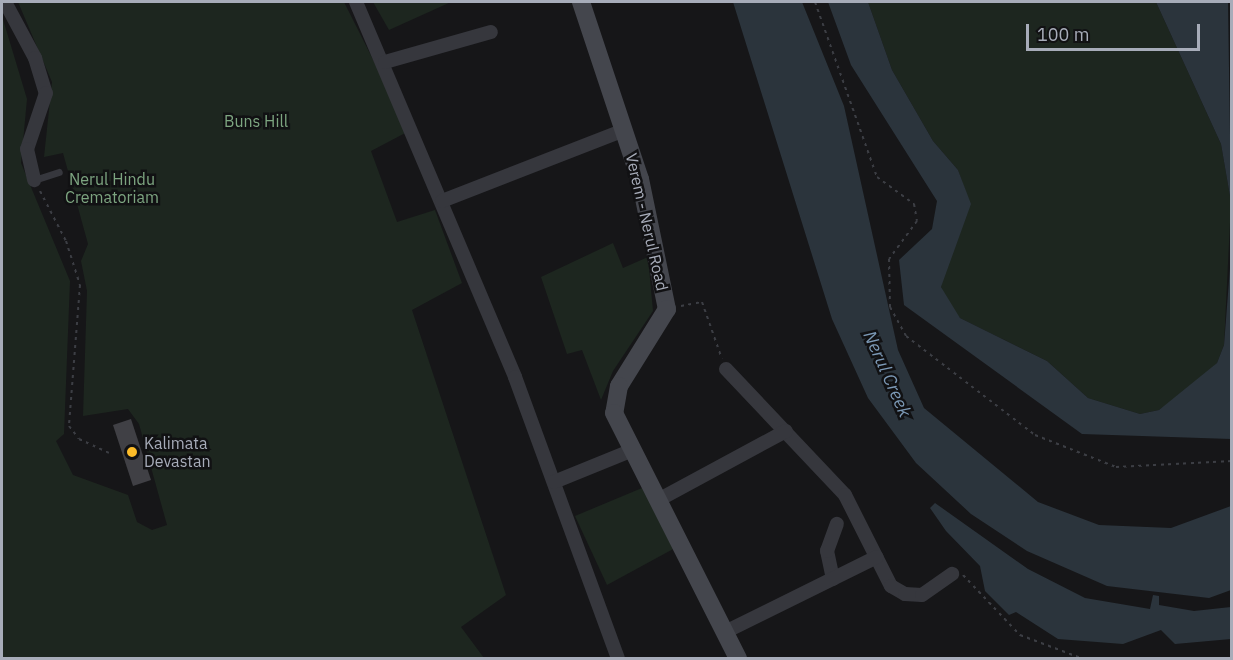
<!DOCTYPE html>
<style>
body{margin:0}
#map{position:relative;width:1233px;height:660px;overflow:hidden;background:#161618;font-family:"IBM Plex Sans",sans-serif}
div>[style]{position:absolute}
.green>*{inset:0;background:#1d261f}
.water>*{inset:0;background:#2b343c}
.building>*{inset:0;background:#404045}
.path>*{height:2px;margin-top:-1px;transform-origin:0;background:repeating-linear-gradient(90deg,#3c3e44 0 3px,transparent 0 7.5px)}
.service>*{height:7px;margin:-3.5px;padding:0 3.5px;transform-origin:3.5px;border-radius:3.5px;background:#36373d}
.minor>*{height:14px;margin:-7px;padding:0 7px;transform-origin:7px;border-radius:7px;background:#36373d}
.secondary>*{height:18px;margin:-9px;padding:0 9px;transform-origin:9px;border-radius:9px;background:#44464d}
.dots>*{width:16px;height:16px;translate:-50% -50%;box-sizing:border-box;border:3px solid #111113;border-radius:50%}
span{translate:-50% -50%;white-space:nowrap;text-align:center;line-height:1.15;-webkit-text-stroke:5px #111113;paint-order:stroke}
.park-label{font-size:16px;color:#7da580}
.street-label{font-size:16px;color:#a7acb9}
.poi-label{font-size:16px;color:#a7acb9}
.left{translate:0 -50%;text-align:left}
.water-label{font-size:18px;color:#7c99b6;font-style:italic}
.frame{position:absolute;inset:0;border:3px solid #a7acb9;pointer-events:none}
.scale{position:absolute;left:1026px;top:24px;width:174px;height:27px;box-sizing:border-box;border:3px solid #a7acb9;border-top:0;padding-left:8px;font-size:18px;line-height:21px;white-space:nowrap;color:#a7acb9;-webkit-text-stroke:4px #111113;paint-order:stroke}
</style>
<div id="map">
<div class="green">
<i style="clip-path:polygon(18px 2px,344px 2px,409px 131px,371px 151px,397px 222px,435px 210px,462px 283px,412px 310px,506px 595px,461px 627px,484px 658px,2px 658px,2px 16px,27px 99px,21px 163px,70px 281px,64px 434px,56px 441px,73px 475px,128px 495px,137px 522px,152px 530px,167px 525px,139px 424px,128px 409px,83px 416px,87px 291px,81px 261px,88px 244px,63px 153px,44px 157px,52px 82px)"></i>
<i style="clip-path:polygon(373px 2px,451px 2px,389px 30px)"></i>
<i style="clip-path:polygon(868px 2px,1156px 2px,1221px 144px,1231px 202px,1224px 345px,1217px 363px,1190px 389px,1159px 410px,1140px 414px,1088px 398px,1047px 361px,960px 318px,948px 305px,941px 287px,943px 270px,970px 204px,958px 170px,933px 141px,892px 70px)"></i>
<i style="clip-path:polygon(613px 243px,623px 268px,648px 257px,653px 311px,613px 371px,601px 400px,582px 350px,567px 354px,541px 277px)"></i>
<i style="clip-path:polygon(642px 488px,675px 548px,607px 585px,575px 516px)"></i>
</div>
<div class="water">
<i style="clip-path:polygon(733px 2px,802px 2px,844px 106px,898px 350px,924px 408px,1038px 502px,1099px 525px,1171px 528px,1231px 506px,1231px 590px,1209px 598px,1107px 586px,1027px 551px,971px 514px,916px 463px,868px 398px,832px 319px)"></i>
<i style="clip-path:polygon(828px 2px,868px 2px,892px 70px,933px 141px,958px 170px,971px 204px,941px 287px,960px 318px,1047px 361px,1088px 398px,1140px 414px,1159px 410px,1217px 363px,1224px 345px,1231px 255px,1231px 439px,1082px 434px,904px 305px,899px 260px,932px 229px,937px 201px,851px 65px)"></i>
<i style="clip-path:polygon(1156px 2px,1228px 2px,1231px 202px,1221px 144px)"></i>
<i style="clip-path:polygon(935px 503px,1028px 569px,1085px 598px,1150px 609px,1153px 595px,1159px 596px,1159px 605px,1194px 611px,1231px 607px,1231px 639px,1175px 644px,1161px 630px,1123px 644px,1058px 639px,1016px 612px,1009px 615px,985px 591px,980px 566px,946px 531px,930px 508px)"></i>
</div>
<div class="building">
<i style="clip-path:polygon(131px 419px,151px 480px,133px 486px,113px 425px)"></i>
</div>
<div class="path">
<i style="left:815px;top:2px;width:186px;rotate:70.5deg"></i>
<i style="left:877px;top:177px;width:46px;rotate:36.1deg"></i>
<i style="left:914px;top:204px;width:17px;rotate:80deg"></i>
<i style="left:917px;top:221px;width:47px;rotate:126.4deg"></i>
<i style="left:889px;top:259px;width:48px;rotate:88.8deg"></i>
<i style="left:890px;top:307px;width:33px;rotate:61deg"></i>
<i style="left:906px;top:336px;width:163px;rotate:37.5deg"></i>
<i style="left:1035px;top:435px;width:87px;rotate:21.6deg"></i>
<i style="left:1116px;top:467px;width:116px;rotate:-3deg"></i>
<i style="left:40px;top:191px;width:56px;rotate:62.5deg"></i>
<i style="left:66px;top:241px;width:46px;rotate:72.3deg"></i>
<i style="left:80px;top:285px;width:141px;rotate:94.5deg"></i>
<i style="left:69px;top:426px;width:16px;rotate:52deg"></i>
<i style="left:79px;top:439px;width:33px;rotate:25deg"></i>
<i style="left:681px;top:306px;width:21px;rotate:-11deg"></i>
<i style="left:702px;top:302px;width:60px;rotate:70.7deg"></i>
<i style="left:963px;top:575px;width:83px;rotate:46.5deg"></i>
<i style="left:1020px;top:635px;width:65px;rotate:20.7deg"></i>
</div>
<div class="service">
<i style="left:34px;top:180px;width:26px;rotate:-18deg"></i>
</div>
<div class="minor">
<i style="left:5px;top:2px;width:64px;rotate:61.8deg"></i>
<i style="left:35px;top:58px;width:37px;rotate:73deg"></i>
<i style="left:46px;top:93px;width:59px;rotate:108.7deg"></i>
<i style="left:27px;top:149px;width:32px;rotate:77deg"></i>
<i style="left:356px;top:2px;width:407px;rotate:67deg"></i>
<i style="left:515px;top:377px;width:299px;rotate:69.9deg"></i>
<i style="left:385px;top:62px;width:110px;rotate:-15.8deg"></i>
<i style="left:442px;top:201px;width:195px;rotate:-21.3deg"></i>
<i style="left:726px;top:369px;width:173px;rotate:46.6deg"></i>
<i style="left:845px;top:495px;width:102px;rotate:63.2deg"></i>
<i style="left:891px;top:586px;width:16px;rotate:30deg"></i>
<i style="left:905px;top:594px;width:17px;rotate:3deg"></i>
<i style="left:922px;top:595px;width:37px;rotate:-35deg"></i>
<i style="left:554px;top:482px;width:85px;rotate:-22.1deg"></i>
<i style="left:660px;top:499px;width:143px;rotate:-28.4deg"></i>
<i style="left:833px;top:579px;width:29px;rotate:-102deg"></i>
<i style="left:827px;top:551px;width:29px;rotate:-70deg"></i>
<i style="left:725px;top:632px;width:169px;rotate:-26.3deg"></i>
</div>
<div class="secondary">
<i style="left:581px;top:2px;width:187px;rotate:71.6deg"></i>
<i style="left:640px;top:179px;width:133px;rotate:78.3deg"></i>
<i style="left:667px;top:309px;width:91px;rotate:121.9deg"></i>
<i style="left:619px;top:386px;width:27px;rotate:100deg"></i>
<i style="left:614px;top:413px;width:275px;rotate:63.2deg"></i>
</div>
<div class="dots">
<i style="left:132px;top:452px;background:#fdbc29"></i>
</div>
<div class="park-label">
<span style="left:256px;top:121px">Buns Hill</span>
<span style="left:112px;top:188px">Nerul Hindu<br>Crematoriam</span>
</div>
<div class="street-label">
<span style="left:647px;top:222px;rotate:77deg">Verem - Nerul Road</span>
</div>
<div class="poi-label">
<span class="left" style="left:144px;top:452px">Kalimata<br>Devastan</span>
</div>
<div class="water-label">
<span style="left:887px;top:374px;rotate:66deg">Nerul Creek</span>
</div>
<div class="frame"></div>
<div class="scale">100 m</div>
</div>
